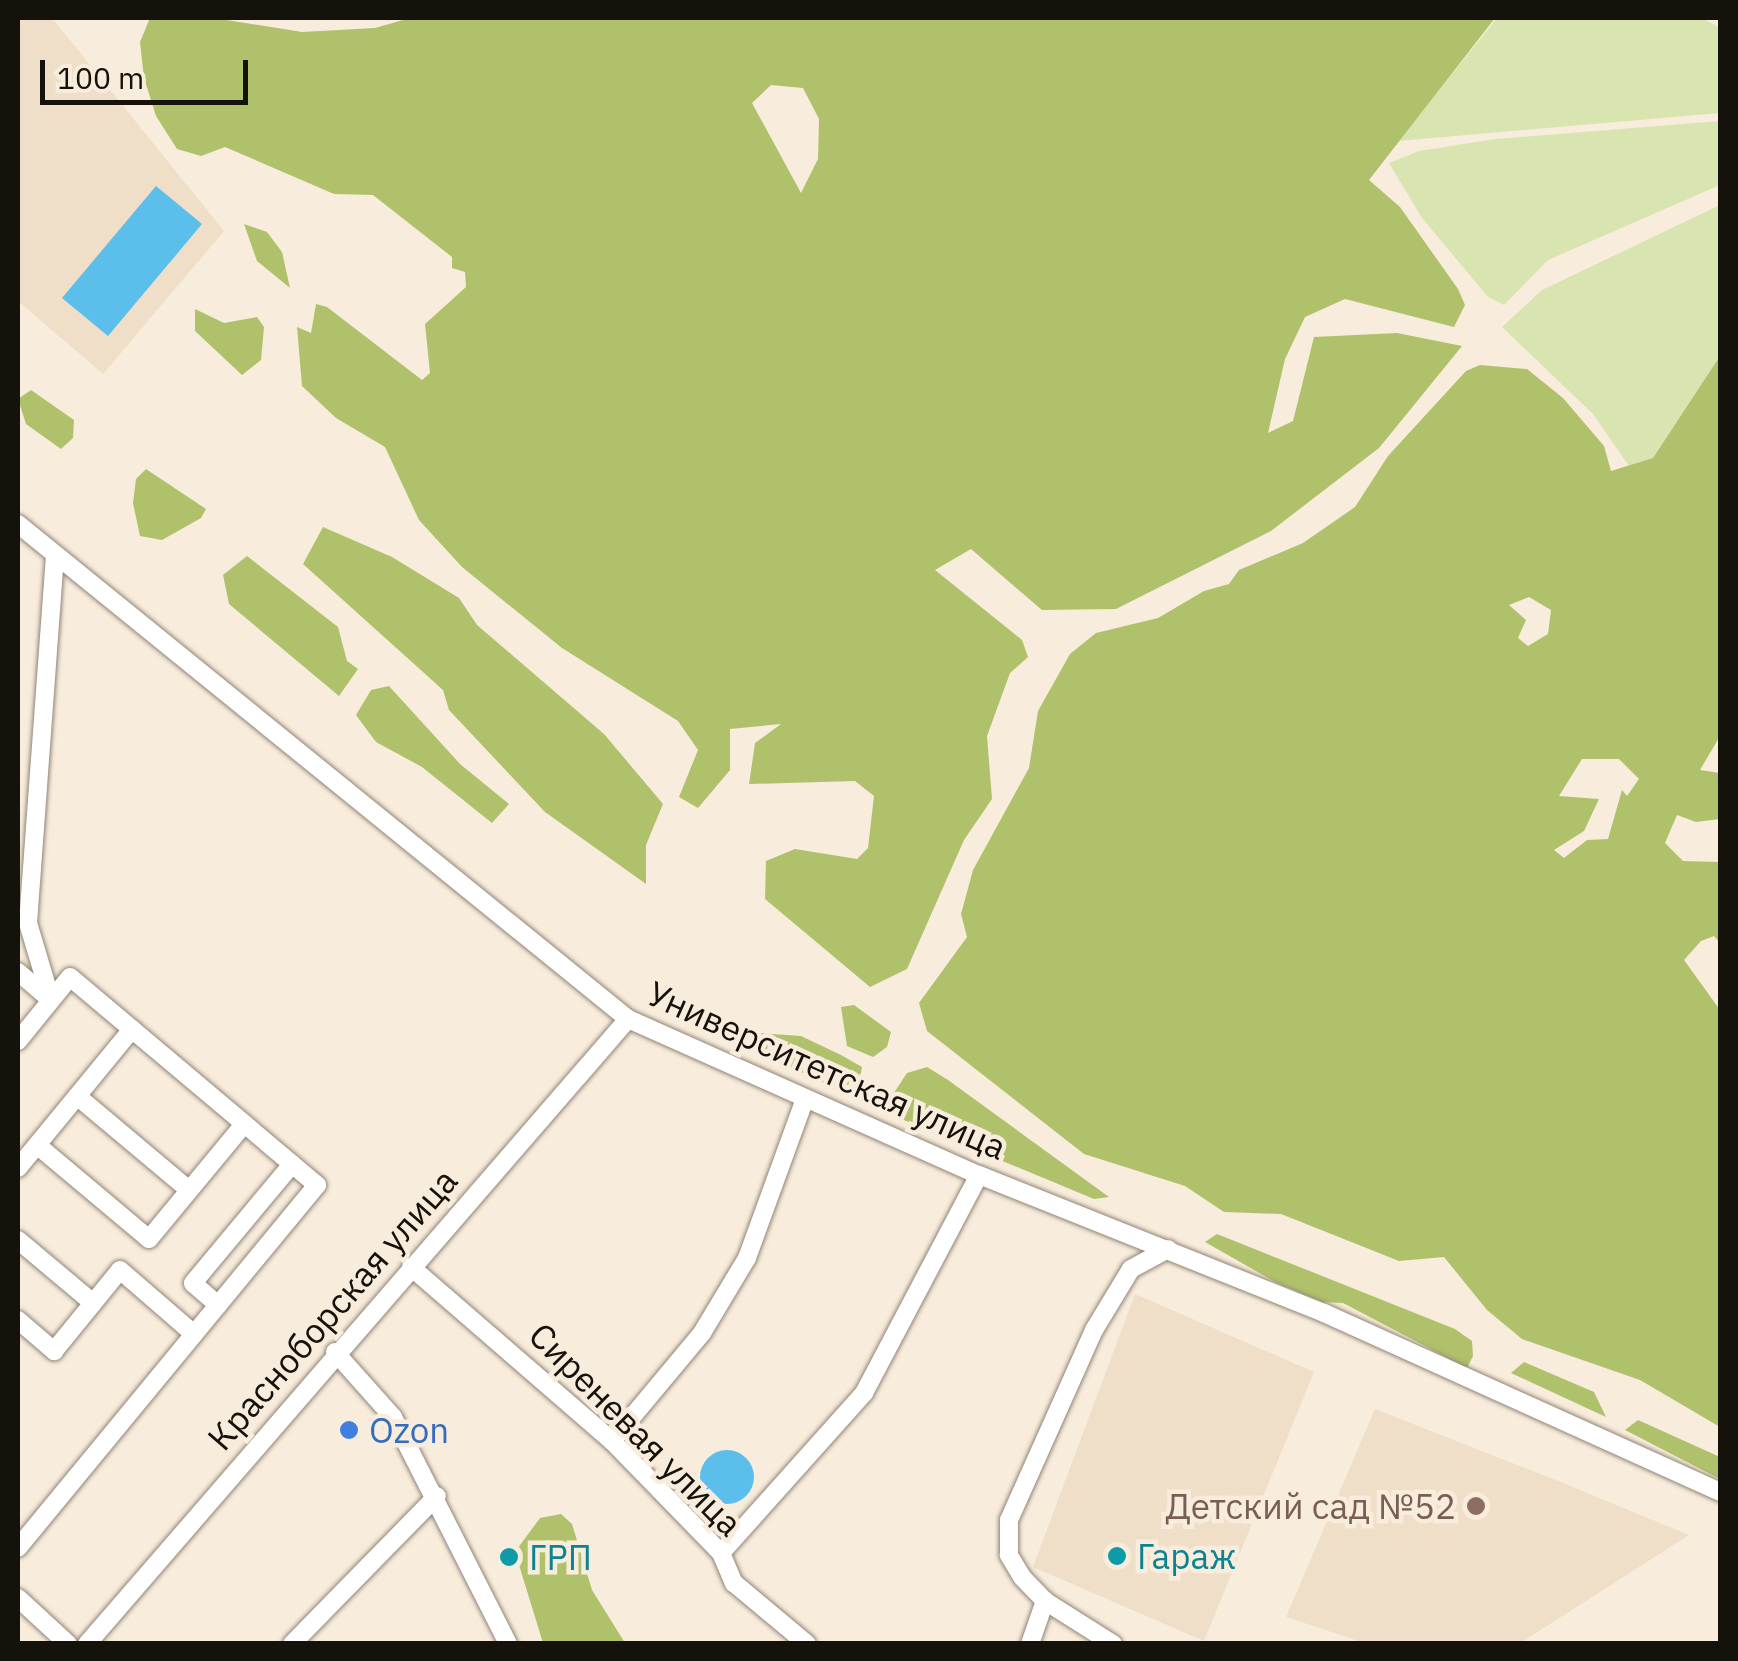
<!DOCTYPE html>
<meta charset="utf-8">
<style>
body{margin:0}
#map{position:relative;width:1738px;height:1661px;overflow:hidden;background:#f8ecdc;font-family:"IBM Plex Sans",sans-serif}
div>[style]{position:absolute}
.built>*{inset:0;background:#efdec8}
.green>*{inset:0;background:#d9e5b0}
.forest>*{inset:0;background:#b0c16b}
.water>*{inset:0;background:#5bbeeb}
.round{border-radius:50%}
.roads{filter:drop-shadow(0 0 2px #908476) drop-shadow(0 0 2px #908476)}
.minor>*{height:18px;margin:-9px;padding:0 9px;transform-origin:9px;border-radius:9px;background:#fff}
.dots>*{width:28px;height:28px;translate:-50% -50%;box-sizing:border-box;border:5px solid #f8ecdc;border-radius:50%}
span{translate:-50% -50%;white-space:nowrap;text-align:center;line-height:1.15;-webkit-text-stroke:9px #f8ecdc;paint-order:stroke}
.street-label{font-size:35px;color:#15110b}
.shop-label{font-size:35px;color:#366cbe}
.left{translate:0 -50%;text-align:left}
.education-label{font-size:35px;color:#785e54}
.right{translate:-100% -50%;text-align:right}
.culture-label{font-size:35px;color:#0d838f}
.frame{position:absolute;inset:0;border:20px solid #15110b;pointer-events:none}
.scale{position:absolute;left:40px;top:60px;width:208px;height:45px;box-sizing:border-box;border:5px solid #15110b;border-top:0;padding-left:12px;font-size:30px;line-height:35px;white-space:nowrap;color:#15110b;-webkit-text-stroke:8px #f8ecdc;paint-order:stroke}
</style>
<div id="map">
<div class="built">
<i style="clip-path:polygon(18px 18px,52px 18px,224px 231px,103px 374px,18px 301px)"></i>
<i style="clip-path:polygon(1135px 1294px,1314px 1372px,1204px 1641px,1033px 1567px)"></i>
<i style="clip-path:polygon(1375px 1409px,1558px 1481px,1689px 1535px,1520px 1643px,1365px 1643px,1286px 1617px)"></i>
</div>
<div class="green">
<i style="clip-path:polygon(1497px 18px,1702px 18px,1720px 28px,1720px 113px,1398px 141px)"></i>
<i style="clip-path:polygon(1720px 121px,1720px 185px,1548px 260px,1504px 305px,1488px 297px,1422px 218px,1389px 163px,1419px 151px,1495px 139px)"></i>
<i style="clip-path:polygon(1720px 205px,1720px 356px,1653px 458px,1629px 466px,1593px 414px,1502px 327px,1542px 290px)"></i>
</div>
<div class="forest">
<i style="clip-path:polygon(evenodd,150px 18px,214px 18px,302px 32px,375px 28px,410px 18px,1495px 18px,1369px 180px,1400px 207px,1458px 289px,1465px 305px,1454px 327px,1345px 299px,1305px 317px,1285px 359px,1268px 433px,1293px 421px,1314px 337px,1397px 333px,1462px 346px,1379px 448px,1271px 531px,1116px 609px,1042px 610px,971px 549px,935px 570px,1022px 640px,1028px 657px,1010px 673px,987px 736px,992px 799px,964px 840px,907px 969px,870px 987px,765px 899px,766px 861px,795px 849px,857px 859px,868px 848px,874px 796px,855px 781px,749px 784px,755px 743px,781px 724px,730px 729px,730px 770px,698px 808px,679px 797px,698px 750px,678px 721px,562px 648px,462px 567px,419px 520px,385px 447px,336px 418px,302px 386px,297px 327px,311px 333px,316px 304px,327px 307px,422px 380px,430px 373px,425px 324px,466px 287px,465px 272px,452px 268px,452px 257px,373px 195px,334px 194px,225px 147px,201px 156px,177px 149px,156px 116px,144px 78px,140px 42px,150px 18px,771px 85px,803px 88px,819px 119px,818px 159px,801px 193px,752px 103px,771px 85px)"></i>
<i style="clip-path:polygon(244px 224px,267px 232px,282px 252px,290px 288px,257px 261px)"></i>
<i style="clip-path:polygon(195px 309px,224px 323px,257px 317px,264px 327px,261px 360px,242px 375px,195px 331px)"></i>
<i style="clip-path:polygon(evenodd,1720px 356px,1720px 736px,1700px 770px,1720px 773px,1720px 819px,1696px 822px,1677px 815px,1665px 843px,1683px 861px,1720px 862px,1720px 943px,1714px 936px,1701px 941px,1684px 960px,1720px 1010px,1720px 1427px,1640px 1380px,1522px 1339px,1487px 1310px,1444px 1257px,1399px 1261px,1281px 1214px,1224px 1212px,1185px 1186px,1084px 1154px,927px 1031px,919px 1003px,967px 937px,961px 914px,973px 870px,1029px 768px,1038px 711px,1070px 654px,1096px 633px,1158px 618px,1204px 591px,1229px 584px,1239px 570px,1303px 543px,1355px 507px,1388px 456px,1466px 371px,1480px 365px,1527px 369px,1563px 398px,1604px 446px,1611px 471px,1653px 458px,1720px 356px,1529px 597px,1551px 610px,1548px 634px,1528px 646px,1518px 638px,1526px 620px,1509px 605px,1529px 597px,1720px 356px,1582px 759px,1619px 759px,1639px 779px,1627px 796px,1622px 790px,1608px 839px,1587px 840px,1564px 858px,1554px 850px,1584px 831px,1599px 799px,1559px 796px,1582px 759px)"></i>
<i style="clip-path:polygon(31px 390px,74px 420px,73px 438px,61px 449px,26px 424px,18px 399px)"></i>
<i style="clip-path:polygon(146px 469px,206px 509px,201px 518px,162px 540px,140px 536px,133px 503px,136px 479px)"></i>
<i style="clip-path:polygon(323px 527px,392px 557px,459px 598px,477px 625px,604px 734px,663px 804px,646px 845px,646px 884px,545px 812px,449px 710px,443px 690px,303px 564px)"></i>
<i style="clip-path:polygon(247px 556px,338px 627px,347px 661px,358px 669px,339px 696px,229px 604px,223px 575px)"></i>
<i style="clip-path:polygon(389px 686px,460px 764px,509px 804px,492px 823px,422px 767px,376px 742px,356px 715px,371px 690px)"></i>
<i style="clip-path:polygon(854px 1005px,891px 1032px,887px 1047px,873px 1057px,847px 1046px,841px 1007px)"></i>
<i style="clip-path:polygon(760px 1033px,801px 1036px,841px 1055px,862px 1067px,859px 1084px,830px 1086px,764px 1054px)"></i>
<i style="clip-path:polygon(927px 1067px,948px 1080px,1109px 1197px,1094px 1199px,882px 1111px,907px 1073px)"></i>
<i style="clip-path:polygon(1217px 1234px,1455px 1329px,1472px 1341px,1473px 1356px,1467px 1368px,1343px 1303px,1322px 1302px,1277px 1283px,1205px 1242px)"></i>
<i style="clip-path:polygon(1524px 1362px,1594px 1392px,1606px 1417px,1511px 1373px)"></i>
<i style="clip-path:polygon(1638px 1420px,1720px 1457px,1720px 1479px,1625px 1430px)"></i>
<i style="clip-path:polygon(561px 1514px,572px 1524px,592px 1590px,625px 1643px,543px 1643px,515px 1552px,540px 1518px)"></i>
</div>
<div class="water">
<i style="clip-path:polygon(156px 186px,202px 224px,108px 336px,62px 298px)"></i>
<i class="round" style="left:700px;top:1450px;width:54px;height:54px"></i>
</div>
<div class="roads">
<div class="minor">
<i style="left:18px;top:524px;width:786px;rotate:39.06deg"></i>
<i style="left:628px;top:1019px;width:384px;rotate:24deg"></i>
<i style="left:979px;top:1175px;width:372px;rotate:21.8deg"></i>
<i style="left:1324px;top:1313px;width:435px;rotate:24.3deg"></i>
<i style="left:18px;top:972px;width:43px;rotate:40.3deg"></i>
<i style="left:51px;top:1000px;width:80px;rotate:-106.6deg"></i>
<i style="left:28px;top:923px;width:369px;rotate:-85.8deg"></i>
<i style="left:18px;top:1041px;width:82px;rotate:-50.9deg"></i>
<i style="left:70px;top:977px;width:323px;rotate:40.1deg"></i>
<i style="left:317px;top:1185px;width:470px;rotate:129.5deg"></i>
<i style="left:77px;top:1096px;width:146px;rotate:40deg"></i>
<i style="left:37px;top:1145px;width:146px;rotate:40deg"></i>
<i style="left:149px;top:1239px;width:149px;rotate:-50.4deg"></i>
<i style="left:18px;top:1168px;width:180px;rotate:-50.6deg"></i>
<i style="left:18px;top:1240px;width:98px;rotate:40deg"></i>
<i style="left:411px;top:1267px;width:266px;rotate:40.9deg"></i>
<i style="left:612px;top:1441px;width:156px;rotate:45.8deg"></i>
<i style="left:721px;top:1553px;width:33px;rotate:67deg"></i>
<i style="left:734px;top:1583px;width:95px;rotate:39.9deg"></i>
<i style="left:218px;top:1305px;width:33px;rotate:-139deg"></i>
<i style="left:193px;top:1283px;width:155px;rotate:-50.2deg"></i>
<i style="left:18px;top:1320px;width:48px;rotate:40.7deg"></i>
<i style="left:54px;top:1351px;width:104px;rotate:-50.8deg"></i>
<i style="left:120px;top:1270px;width:98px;rotate:40.9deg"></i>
<i style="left:335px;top:1352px;width:87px;rotate:48.3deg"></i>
<i style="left:393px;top:1417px;width:254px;rotate:63.1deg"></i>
<i style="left:612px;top:1441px;width:141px;rotate:-50.2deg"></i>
<i style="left:702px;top:1333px;width:87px;rotate:-59deg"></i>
<i style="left:747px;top:1258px;width:169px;rotate:-70deg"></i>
<i style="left:721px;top:1553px;width:215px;rotate:-48.2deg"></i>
<i style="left:864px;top:1393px;width:246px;rotate:-62.2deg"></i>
<i style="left:18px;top:1598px;width:68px;rotate:42.6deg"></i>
<i style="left:87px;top:1644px;width:827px;rotate:-49.12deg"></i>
<i style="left:292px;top:1644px;width:207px;rotate:-45.6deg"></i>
<i style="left:1030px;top:1644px;width:46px;rotate:-70.8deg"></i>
<i style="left:1113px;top:1644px;width:80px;rotate:-147.7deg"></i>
<i style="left:1045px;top:1601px;width:33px;rotate:-134deg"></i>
<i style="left:1022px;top:1577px;width:26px;rotate:-121deg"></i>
<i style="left:1009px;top:1555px;width:35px;rotate:-90deg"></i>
<i style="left:1009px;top:1520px;width:208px;rotate:-65.9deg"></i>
<i style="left:1094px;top:1330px;width:71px;rotate:-58.8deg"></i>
<i style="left:1131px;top:1269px;width:42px;rotate:-28.4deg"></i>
</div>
</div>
<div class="dots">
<i style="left:349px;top:1430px;background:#3f7fe0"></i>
<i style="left:1476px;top:1506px;background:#8d6e63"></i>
<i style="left:1117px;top:1556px;background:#0f9aa8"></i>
<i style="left:509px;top:1557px;background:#0f9aa8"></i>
</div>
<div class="street-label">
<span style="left:827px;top:1070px;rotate:24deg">Университетская улица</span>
<span style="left:332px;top:1309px;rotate:-49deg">Красноборская улица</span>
<span style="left:636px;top:1429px;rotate:45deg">Сиреневая улица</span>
</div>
<div class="shop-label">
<span class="left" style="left:369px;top:1430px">Ozon</span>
</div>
<div class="education-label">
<span class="right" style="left:1456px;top:1506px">Детский сад №52</span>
</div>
<div class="culture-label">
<span class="left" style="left:1137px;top:1556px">Гараж</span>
<span class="left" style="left:529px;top:1557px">ГРП</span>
</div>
<div class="frame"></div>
<div class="scale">100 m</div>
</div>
